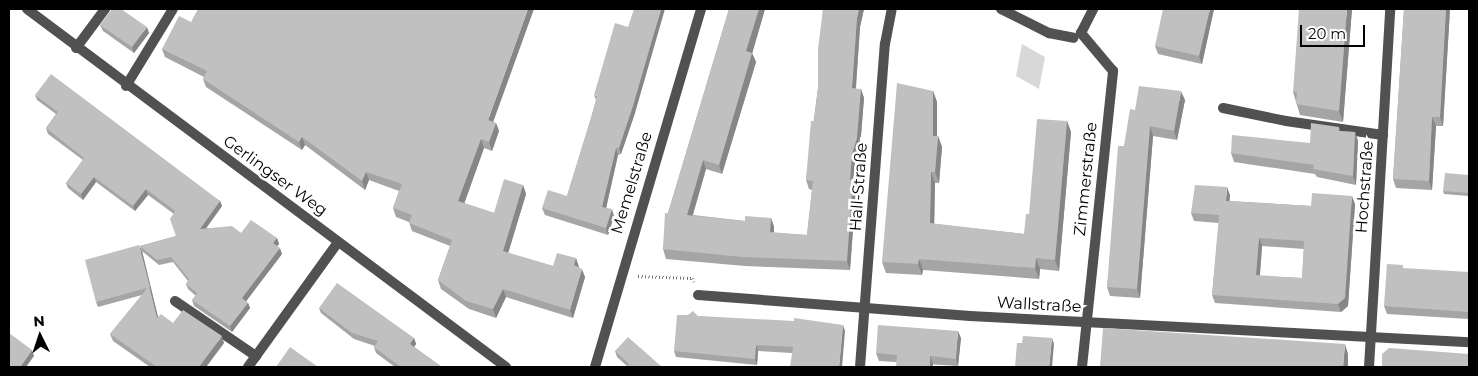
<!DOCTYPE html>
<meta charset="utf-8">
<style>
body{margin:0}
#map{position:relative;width:1478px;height:376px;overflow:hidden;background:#fff;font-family:Montserrat,sans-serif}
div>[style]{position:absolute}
.green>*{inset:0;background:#d8d8d8}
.path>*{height:3px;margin-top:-1.5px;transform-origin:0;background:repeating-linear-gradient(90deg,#737373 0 1px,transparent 0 3.5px)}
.service>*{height:10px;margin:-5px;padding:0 5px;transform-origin:5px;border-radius:5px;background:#515151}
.minor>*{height:10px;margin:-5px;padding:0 5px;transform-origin:5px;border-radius:5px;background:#515151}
.wall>*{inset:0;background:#a5a5a5}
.shaded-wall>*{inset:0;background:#868686}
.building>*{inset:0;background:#c0c0c0}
span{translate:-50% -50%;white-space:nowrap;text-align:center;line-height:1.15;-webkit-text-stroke:5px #fff;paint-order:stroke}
.street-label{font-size:16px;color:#000}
.frame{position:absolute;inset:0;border:10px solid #000;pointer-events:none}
.north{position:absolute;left:15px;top:311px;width:50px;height:50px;-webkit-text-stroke:4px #fff;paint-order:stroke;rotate:356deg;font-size:14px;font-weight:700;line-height:20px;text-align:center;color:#000}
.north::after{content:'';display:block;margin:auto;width:18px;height:22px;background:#000;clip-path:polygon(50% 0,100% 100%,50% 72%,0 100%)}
.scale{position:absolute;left:1300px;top:25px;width:65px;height:22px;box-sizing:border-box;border:2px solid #000;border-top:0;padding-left:6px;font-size:15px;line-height:18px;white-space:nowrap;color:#000;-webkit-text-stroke:4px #fff;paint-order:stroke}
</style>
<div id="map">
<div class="green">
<i style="clip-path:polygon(1022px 44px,1045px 57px,1039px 89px,1016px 76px)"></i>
</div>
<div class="path">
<i style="left:638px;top:276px;width:54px;rotate:2.1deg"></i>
<i style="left:692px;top:278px;width:4px;rotate:63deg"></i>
</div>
<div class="service">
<i style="left:76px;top:48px;width:49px;rotate:-53.4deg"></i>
<i style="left:126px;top:86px;width:90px;rotate:-58.6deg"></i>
<i style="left:1223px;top:108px;width:64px;rotate:11.7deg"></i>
<i style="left:1286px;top:121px;width:98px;rotate:8.2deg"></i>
<i style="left:175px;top:301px;width:98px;rotate:34.2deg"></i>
</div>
<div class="minor">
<i style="left:27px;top:9px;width:598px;rotate:36.77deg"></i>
<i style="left:1001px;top:9px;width:54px;rotate:26.6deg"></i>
<i style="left:1049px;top:33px;width:25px;rotate:11deg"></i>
<i style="left:698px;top:295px;width:273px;rotate:4.4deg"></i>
<i style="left:970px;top:316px;width:500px;rotate:3deg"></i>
<i style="left:248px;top:367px;width:154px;rotate:-54.2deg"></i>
<i style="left:595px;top:367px;width:373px;rotate:-73.5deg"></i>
<i style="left:860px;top:367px;width:324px;rotate:-85.6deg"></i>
<i style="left:885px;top:44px;width:36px;rotate:-79deg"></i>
<i style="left:1082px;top:367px;width:298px;rotate:-84deg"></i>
<i style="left:1113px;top:71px;width:50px;rotate:-130.1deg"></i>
<i style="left:1081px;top:33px;width:27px;rotate:-63deg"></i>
<i style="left:1369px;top:367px;width:359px;rotate:-86.6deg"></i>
</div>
<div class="wall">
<i style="clip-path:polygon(729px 9px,765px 9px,752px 53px,756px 62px,722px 174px,706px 169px,693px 215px,745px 221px,771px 218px,774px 227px,774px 233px,807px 235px,812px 190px,809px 189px,806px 180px,818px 88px,823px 9px,864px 9px,860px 27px,856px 89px,861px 89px,864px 98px,860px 148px,855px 163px,854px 182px,856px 189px,850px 270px,745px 266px,666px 259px,663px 249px,668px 213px)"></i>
<i style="clip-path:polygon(1214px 9px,1202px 64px,1158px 54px,1155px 46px)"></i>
<i style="clip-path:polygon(1352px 9px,1343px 122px,1300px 115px,1293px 92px)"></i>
<i style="clip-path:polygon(1404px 9px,1450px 9px,1443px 126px,1436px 126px,1432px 190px,1396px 188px,1393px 179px)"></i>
<i style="clip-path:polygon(191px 22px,496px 123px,499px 131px,492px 151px,484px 148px,464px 203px,494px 213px,523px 185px,526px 194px,508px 253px,553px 266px,576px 258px,578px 267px,585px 277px,573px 318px,506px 297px,496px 318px,469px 309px,441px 289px,438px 280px,450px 246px,412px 231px,409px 222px,396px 217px,393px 208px,399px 191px,369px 180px,365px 190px,305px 145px,302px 150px,206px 87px,203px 79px,204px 77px,165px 57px,162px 49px)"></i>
<i style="clip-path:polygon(100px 25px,149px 33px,134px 53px,103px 31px)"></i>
<i style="clip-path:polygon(933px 91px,937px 102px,937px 136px,938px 136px,942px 147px,939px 183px,935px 183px,934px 224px,1024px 234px,1029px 214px,1067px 121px,1071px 132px,1059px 271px,1040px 269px,1039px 279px,923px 270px,922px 275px,886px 273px,882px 262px)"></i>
<i style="clip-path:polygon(35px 95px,220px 201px,222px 206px,206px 228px,277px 238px,279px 244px,277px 246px,282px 254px,246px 301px,248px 303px,250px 308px,232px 332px,194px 306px,192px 300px,196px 296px,188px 289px,186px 284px,188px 281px,173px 262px,159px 265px,142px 251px,140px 246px,176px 236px,174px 214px,148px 195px,135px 211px,96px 182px,83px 200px,68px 188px,66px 183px,83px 160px,48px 134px,46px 128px,56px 114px,37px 100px)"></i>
<i style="clip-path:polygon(594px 95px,635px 113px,621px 154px,618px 155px,606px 208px,614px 216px,608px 235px,545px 215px,542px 208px,567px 196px,591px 118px,596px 100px)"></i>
<i style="clip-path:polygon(1185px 100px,1177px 140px,1153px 136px,1140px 298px,1110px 296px,1107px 287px,1124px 146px,1135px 110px)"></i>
<i style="clip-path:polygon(1339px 127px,1340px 131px,1355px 132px,1358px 141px,1356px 185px,1317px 177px,1315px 174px,1234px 162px,1231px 153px,1310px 143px)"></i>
<i style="clip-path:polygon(1469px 175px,1469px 196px,1444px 194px,1443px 191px)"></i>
<i style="clip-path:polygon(evenodd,1230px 195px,1229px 201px,1311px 206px,1355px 204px,1348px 306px,1341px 312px,1215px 303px,1212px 295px,1219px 223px,1194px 221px,1191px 213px,1230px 195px,1262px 246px,1304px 249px,1302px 278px,1260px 276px,1262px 246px)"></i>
<i style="clip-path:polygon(142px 251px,158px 318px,224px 343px,206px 367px,150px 367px,113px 341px,110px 334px,142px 295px,98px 307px,96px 302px)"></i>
<i style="clip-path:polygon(1469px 272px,1469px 319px,1387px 314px,1384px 306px)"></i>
<i style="clip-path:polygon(319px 308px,414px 338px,416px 344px,414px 347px,442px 367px,395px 367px,376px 353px,374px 347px,375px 346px,354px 339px,321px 313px)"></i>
<i style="clip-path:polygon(698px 316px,845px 331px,792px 353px,758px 351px,757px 365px,676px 357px,674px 351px)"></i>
<i style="clip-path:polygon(961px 338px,958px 366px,879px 361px,876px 353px)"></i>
<i style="clip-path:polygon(615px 351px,662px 367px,627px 366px,617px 357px)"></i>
</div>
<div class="shaded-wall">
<i style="clip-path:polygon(528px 9px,534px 9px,491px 128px,488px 120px)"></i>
<i style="clip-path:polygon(661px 9px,665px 9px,635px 113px,621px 154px,619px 148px)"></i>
<i style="clip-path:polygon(759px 9px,765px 9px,750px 61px,746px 51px)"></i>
<i style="clip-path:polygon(859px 9px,864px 9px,860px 27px,855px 97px,852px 88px,857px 18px)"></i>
<i style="clip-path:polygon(1210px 9px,1214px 9px,1202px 64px,1199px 56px)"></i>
<i style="clip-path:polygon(1347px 9px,1352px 9px,1343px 122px,1339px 111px)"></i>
<i style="clip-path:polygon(1446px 9px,1450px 9px,1443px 126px,1440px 117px)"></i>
<i style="clip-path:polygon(147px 27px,149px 33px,134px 53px,132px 47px)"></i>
<i style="clip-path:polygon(752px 53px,756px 62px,722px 174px,719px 165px)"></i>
<i style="clip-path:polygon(861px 89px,864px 98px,860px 148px,855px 163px,854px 182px,856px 189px,850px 270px,847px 261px,850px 180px,852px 154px)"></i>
<i style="clip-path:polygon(933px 91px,937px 102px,937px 146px,933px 136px)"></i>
<i style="clip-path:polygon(1181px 91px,1185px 100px,1177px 140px,1174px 131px)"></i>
<i style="clip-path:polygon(1432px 117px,1436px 126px,1432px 190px,1429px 181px)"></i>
<i style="clip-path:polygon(1067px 121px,1071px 132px,1059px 271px,1055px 260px)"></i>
<i style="clip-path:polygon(496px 123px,499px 131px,492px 151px,489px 142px)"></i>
<i style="clip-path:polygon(1150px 126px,1153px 136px,1140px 298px,1137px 289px)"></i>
<i style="clip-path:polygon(1355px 132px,1358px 141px,1356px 185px,1353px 176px)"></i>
<i style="clip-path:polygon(938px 136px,942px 147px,939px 183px,935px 172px)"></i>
<i style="clip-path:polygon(302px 137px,305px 145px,302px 150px,299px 142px)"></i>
<i style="clip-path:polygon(481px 139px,484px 148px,462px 210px,458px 201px)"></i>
<i style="clip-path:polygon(616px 148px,618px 155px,605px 213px,602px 207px)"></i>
<i style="clip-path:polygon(703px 160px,706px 169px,690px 224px,687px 215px)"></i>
<i style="clip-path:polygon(366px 172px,369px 180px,365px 190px,362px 181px)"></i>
<i style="clip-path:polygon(931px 172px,935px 183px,934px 234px,930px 223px)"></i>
<i style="clip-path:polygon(94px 177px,96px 182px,83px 200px,81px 194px)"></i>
<i style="clip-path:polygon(523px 185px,526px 194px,506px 260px,503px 251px)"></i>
<i style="clip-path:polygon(1227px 187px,1230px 195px,1229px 209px,1226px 201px)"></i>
<i style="clip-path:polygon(146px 189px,148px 195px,135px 211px,133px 206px)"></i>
<i style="clip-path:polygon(1352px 196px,1355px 204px,1348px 306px,1341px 312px,1338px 304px)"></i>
<i style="clip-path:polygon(220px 201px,222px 206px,202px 234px,200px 229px)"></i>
<i style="clip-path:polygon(612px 209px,614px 216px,608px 235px,606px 228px)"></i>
<i style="clip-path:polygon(771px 218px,774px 227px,773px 242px,770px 232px)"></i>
<i style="clip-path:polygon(277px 238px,279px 244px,275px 249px,273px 243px)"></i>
<i style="clip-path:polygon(1259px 238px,1262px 246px,1259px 284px,1256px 275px)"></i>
<i style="clip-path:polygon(139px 245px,142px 251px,160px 325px,157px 318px)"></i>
<i style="clip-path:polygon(280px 248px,282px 254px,244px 304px,242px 298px)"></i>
<i style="clip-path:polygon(576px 258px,579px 267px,577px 274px,574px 265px)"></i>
<i style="clip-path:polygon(1036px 258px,1040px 269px,1039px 279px,1035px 268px)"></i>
<i style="clip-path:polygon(919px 259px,923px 270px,922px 275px,918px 264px)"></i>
<i style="clip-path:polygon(582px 269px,585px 277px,573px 318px,570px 310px)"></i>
<i style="clip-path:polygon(503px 289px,506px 297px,496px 318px,493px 309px)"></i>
<i style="clip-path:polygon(248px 303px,250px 308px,232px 332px,230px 326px)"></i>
<i style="clip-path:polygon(843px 325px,845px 331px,842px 367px,839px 367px)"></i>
<i style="clip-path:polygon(958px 331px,961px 338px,958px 366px,956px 359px)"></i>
<i style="clip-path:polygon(222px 336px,224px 343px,206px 367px,199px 367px)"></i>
<i style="clip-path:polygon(414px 338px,416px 344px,412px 350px,410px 344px)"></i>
<i style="clip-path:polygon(1052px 338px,1054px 344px,1052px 367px,1049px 367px)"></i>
<i style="clip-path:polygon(1345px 344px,1348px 354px,1348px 367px,1343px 367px)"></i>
<i style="clip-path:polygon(756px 345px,758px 351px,757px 365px,755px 359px)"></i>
<i style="clip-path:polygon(32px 350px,34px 356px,26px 367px,20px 367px)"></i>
<i style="clip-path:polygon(930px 356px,933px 364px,933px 367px,930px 367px)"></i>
</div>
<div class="building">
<i style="clip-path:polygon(112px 9px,121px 9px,147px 27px,132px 47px,100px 25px)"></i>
<i style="clip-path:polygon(198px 9px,528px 9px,488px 120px,496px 123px,489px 142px,481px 139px,458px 201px,494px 213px,504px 179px,523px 185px,503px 251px,553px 266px,557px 253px,576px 258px,574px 265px,582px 269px,570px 310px,503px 289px,493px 309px,466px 301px,438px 280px,452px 240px,409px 223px,412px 215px,393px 208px,402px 184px,366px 172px,362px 181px,302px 137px,299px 142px,203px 79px,207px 71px,162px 49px,179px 16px,191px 22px)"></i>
<i style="clip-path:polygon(634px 9px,661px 9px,633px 106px,619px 148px,616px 148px,602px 207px,612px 209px,606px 228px,542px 208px,548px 190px,567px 196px,591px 118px,597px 96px,594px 95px,615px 23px,628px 27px)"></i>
<i style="clip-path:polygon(729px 9px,759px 9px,746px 51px,752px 53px,719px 165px,703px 160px,687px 215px,745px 221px,745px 216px,771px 218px,770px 232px,807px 235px,813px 181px,806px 180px,811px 121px,814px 121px,818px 88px,818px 49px,823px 9px,859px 9px,857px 18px,852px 88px,861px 89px,857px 138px,852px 154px,850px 180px,853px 180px,847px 261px,742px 257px,663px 249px,665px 213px,668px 213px)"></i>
<i style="clip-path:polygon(1163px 9px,1210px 9px,1199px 56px,1155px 46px)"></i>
<i style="clip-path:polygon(1299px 9px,1347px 9px,1339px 111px,1296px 104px,1297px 92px,1293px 92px)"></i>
<i style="clip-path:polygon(1404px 9px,1446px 9px,1440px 117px,1432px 117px,1429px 181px,1393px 179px)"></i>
<i style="clip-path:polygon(51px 74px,220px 201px,200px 229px,232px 226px,241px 233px,251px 220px,277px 238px,273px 243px,280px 248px,242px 298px,248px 303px,230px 326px,192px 300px,197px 293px,186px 284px,189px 279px,171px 257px,157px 260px,140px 246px,176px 236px,170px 219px,175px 211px,146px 189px,133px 206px,94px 177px,81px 194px,66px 183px,84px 158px,46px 128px,58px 112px,35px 95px)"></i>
<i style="clip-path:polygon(897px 83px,933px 91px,933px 136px,938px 136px,935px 172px,931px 172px,930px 223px,1024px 234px,1026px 214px,1029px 214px,1037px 119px,1067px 121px,1055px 260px,1036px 258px,1035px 268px,919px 259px,918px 264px,882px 262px)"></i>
<i style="clip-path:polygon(1139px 86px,1181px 91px,1174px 131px,1150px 126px,1137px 289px,1107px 287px,1118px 146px,1124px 146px,1130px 109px,1135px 110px)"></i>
<i style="clip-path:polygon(1311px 123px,1339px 127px,1338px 131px,1355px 132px,1353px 176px,1313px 169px,1314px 165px,1231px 153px,1232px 135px,1310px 143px)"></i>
<i style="clip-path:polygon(1445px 173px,1469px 175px,1469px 193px,1443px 191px)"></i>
<i style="clip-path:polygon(evenodd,1195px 185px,1227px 187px,1226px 201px,1311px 206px,1312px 193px,1352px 196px,1345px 298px,1338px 304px,1212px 295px,1219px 215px,1191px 213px,1195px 185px,1259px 238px,1304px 241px,1302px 278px,1256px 275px,1259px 238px)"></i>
<i style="clip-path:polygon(139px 245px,150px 287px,96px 302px,85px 260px)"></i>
<i style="clip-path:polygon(1387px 264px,1403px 265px,1403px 268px,1469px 272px,1469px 312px,1384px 306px)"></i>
<i style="clip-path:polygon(337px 283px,414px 338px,410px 344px,442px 367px,401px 367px,374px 347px,378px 341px,352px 333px,319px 308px)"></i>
<i style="clip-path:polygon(149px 286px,157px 318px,161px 314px,173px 323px,183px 310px,222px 336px,199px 367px,157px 367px,110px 334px)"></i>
<i style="clip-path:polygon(693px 311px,698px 316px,794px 321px,794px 318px,843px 325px,839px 367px,790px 367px,793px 347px,756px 345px,755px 359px,674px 351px,677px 315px,688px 315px)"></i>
<i style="clip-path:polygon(878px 325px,958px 331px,956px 359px,930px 356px,930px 367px,896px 367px,897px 355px,876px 353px)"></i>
<i style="clip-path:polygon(1103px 328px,1345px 344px,1343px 367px,1100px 367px)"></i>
<i style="clip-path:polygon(9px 333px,32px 350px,20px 367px,9px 367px)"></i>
<i style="clip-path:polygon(1023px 336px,1052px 338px,1049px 367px,1015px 367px,1017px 343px,1022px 343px)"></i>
<i style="clip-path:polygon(628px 337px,662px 367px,626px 367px,629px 364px,615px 351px)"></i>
<i style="clip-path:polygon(290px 347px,318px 367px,276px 367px)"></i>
<i style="clip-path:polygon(1389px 348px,1469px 354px,1469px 367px,1382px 367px,1382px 354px)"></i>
</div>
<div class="street-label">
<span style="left:275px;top:176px;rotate:36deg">Gerlingser Weg</span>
<span style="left:1086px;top:179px;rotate:-84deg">Zimmerstraße</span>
<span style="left:632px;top:183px;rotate:-73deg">Memelstraße</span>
<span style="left:859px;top:187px;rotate:-86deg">Hall-Straße</span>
<span style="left:1365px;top:187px;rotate:-86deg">Hochstraße</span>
<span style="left:1039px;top:305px;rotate:3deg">Wallstraße</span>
</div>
<div class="frame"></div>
<div class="north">N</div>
<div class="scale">20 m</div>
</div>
